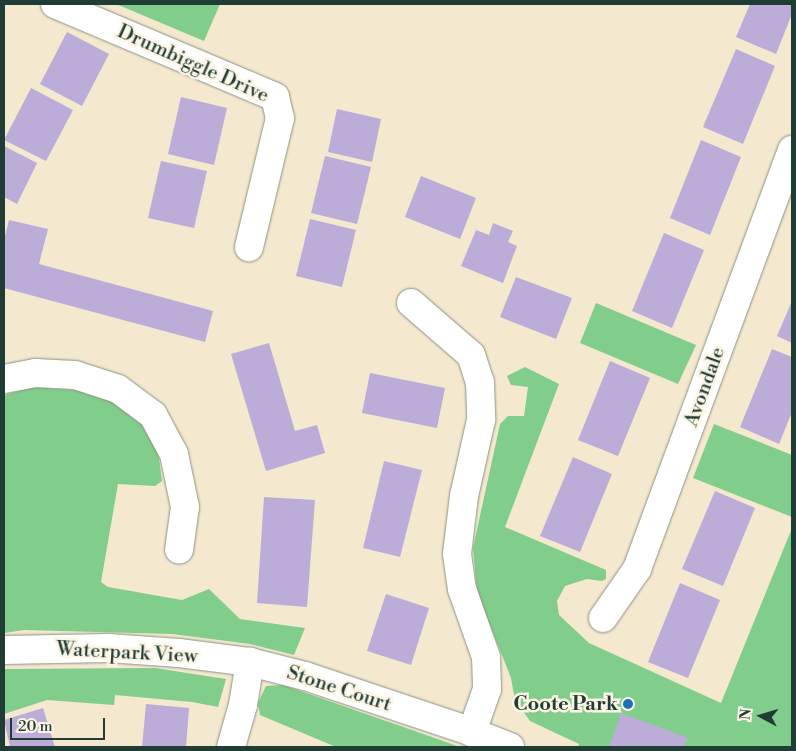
<!DOCTYPE html>
<style>
body{margin:0}
#map{position:relative;width:796px;height:751px;overflow:hidden;background:#f4e8cf;font-family:"Libre Bodoni",serif}
div>[style]{position:absolute}
.green>*{inset:0;background:#81cd8b}
.building>*{inset:0;background:#bcacd8}
.roads{filter:drop-shadow(0 0 1px #8a9282) drop-shadow(0 0 1px #8a9282)}
.minor>*{height:28px;margin:-14px;padding:0 14px;transform-origin:14px;border-radius:14px;background:#fff}
.dots>*{width:14px;height:14px;translate:-50% -50%;box-sizing:border-box;border:2px solid #fcf5e5;border-radius:50%}
span{translate:-50% -50%;white-space:nowrap;text-align:center;line-height:1.15;-webkit-text-stroke:5px #fcf5e5;paint-order:stroke}
.street-label{font-size:20px;color:#1f3d34}
.poi-label{font-size:20px;color:#1f3d34;font-weight:700}
.right{translate:-100% -50%;text-align:right}
.frame{position:absolute;inset:0;border:5px solid #1f3d34;pointer-events:none}
.north{position:absolute;left:736px;top:691px;width:50px;height:50px;-webkit-text-stroke:4px #fcf5e5;paint-order:stroke;rotate:276deg;font-size:14px;font-weight:700;line-height:20px;text-align:center;color:#1f3d34}
.north::after{content:'';display:block;margin:auto;width:18px;height:22px;background:#1f3d34;clip-path:polygon(50% 0,100% 100%,50% 72%,0 100%)}
.scale{position:absolute;left:10px;top:718px;width:95px;height:22px;box-sizing:border-box;border:2px solid #1f3d34;border-top:0;padding-left:6px;font-size:15px;line-height:18px;white-space:nowrap;color:#1f3d34;-webkit-text-stroke:4px #fcf5e5;paint-order:stroke}
</style>
<div id="map">
<div class="green">
<i style="clip-path:polygon(116px 4px,220px 4px,204px 41px)"></i>
<i style="clip-path:polygon(596px 303px,696px 345px,678px 384px,580px 343px)"></i>
<i style="clip-path:polygon(525px 367px,559px 384px,505px 527px,606px 570px,606px 579px,602px 581px,587px 579px,565px 586px,557px 601px,559px 615px,589px 643px,721px 703px,792px 528px,792px 747px,578px 747px,579px 744px,530px 721px,515px 700px,511px 678px,477px 592px,473px 548px,500px 424px,508px 416px,524px 416px,528px 387px,511px 385px,507px 376px)"></i>
<i style="clip-path:polygon(33px 387px,74px 390px,107px 397px,136px 415px,157px 443px,162px 481px,155px 486px,118px 484px,101px 582px,108px 587px,182px 600px,209px 589px,240px 619px,305px 628px,294px 655px,250px 644px,172px 634px,24px 630px,4px 633px,4px 395px)"></i>
<i style="clip-path:polygon(714px 424px,792px 455px,792px 517px,693px 478px)"></i>
<i style="clip-path:polygon(155px 668px,226px 679px,218px 707px,192px 702px,115px 695px,114px 705px,47px 700px,4px 714px,4px 669px)"></i>
<i style="clip-path:polygon(283px 685px,429px 736px,460px 747px,336px 747px,260px 715px,258px 703px,266px 686px)"></i>
</div>
<div class="building">
<i style="clip-path:polygon(750px 4px,792px 4px,792px 14px,776px 54px,736px 37px)"></i>
<i style="clip-path:polygon(67px 32px,109px 54px,82px 106px,40px 84px)"></i>
<i style="clip-path:polygon(736px 49px,775px 66px,743px 144px,703px 127px)"></i>
<i style="clip-path:polygon(31px 88px,73px 110px,46px 161px,4px 140px)"></i>
<i style="clip-path:polygon(181px 97px,227px 108px,214px 165px,168px 154px)"></i>
<i style="clip-path:polygon(337px 109px,381px 119px,372px 162px,328px 152px)"></i>
<i style="clip-path:polygon(701px 140px,741px 157px,710px 235px,670px 218px)"></i>
<i style="clip-path:polygon(4px 146px,37px 163px,17px 204px,4px 197px)"></i>
<i style="clip-path:polygon(325px 156px,371px 167px,357px 224px,311px 213px)"></i>
<i style="clip-path:polygon(161px 161px,207px 171px,194px 228px,148px 218px)"></i>
<i style="clip-path:polygon(421px 176px,476px 198px,460px 239px,405px 217px)"></i>
<i style="clip-path:polygon(310px 219px,356px 230px,342px 287px,296px 276px)"></i>
<i style="clip-path:polygon(9px 220px,48px 229px,39px 264px,213px 311px,205px 342px,4px 288px,4px 240px)"></i>
<i style="clip-path:polygon(493px 223px,513px 231px,508px 242px,517px 246px,503px 283px,461px 266px,476px 230px,489px 235px)"></i>
<i style="clip-path:polygon(664px 233px,704px 250px,672px 328px,632px 311px)"></i>
<i style="clip-path:polygon(516px 277px,572px 298px,556px 339px,500px 317px)"></i>
<i style="clip-path:polygon(792px 301px,792px 343px,777px 336px)"></i>
<i style="clip-path:polygon(269px 343px,295px 431px,317px 425px,325px 453px,266px 471px,231px 354px)"></i>
<i style="clip-path:polygon(772px 349px,792px 357px,792px 412px,779px 444px,740px 427px)"></i>
<i style="clip-path:polygon(610px 361px,650px 378px,618px 456px,578px 440px)"></i>
<i style="clip-path:polygon(370px 373px,445px 388px,437px 428px,362px 413px)"></i>
<i style="clip-path:polygon(573px 457px,612px 474px,580px 552px,540px 536px)"></i>
<i style="clip-path:polygon(384px 461px,422px 470px,400px 557px,363px 548px)"></i>
<i style="clip-path:polygon(715px 491px,755px 508px,723px 586px,682px 569px)"></i>
<i style="clip-path:polygon(264px 497px,315px 500px,307px 607px,257px 603px)"></i>
<i style="clip-path:polygon(680px 583px,720px 600px,688px 678px,648px 662px)"></i>
<i style="clip-path:polygon(386px 594px,429px 608px,411px 665px,367px 651px)"></i>
<i style="clip-path:polygon(146px 704px,189px 708px,186px 747px,142px 747px)"></i>
<i style="clip-path:polygon(43px 708px,55px 747px,10px 747px,4px 720px)"></i>
<i style="clip-path:polygon(621px 713px,688px 738px,684px 747px,609px 747px)"></i>
</div>
<div class="roads">
<div class="minor">
<i style="left:55px;top:4px;width:239px;rotate:22.9deg"></i>
<i style="left:275px;top:97px;width:22px;rotate:77deg"></i>
<i style="left:280px;top:118px;width:133px;rotate:103.5deg"></i>
<i style="left:411px;top:303px;width:79px;rotate:40.9deg"></i>
<i style="left:471px;top:355px;width:28px;rotate:72deg"></i>
<i style="left:480px;top:382px;width:38px;rotate:88deg"></i>
<i style="left:481px;top:420px;width:78px;rotate:102.6deg"></i>
<i style="left:464px;top:496px;width:58px;rotate:96.9deg"></i>
<i style="left:457px;top:554px;width:35px;rotate:82deg"></i>
<i style="left:462px;top:589px;width:72px;rotate:70.6deg"></i>
<i style="left:486px;top:657px;width:32px;rotate:88deg"></i>
<i style="left:487px;top:689px;width:46px;rotate:109.2deg"></i>
<i style="left:4px;top:379px;width:32px;rotate:-11deg"></i>
<i style="left:35px;top:373px;width:40px;rotate:2.9deg"></i>
<i style="left:75px;top:375px;width:45px;rotate:18deg"></i>
<i style="left:118px;top:389px;width:44px;rotate:36.6deg"></i>
<i style="left:153px;top:415px;width:44px;rotate:61.7deg"></i>
<i style="left:174px;top:454px;width:54px;rotate:78.3deg"></i>
<i style="left:185px;top:507px;width:43px;rotate:97.9deg"></i>
<i style="left:603px;top:618px;width:60px;rotate:-55.2deg"></i>
<i style="left:637px;top:569px;width:447px;rotate:-69.7deg"></i>
<i style="left:4px;top:650px;width:104px;rotate:-1.1deg"></i>
<i style="left:108px;top:648px;width:71px;rotate:4deg"></i>
<i style="left:179px;top:653px;width:72px;rotate:7.2deg"></i>
<i style="left:250px;top:662px;width:57px;rotate:14.3deg"></i>
<i style="left:305px;top:676px;width:176px;rotate:18.5deg"></i>
<i style="left:472px;top:732px;width:41px;rotate:21.5deg"></i>
<i style="left:231px;top:747px;width:44px;rotate:-74.1deg"></i>
<i style="left:243px;top:705px;width:44px;rotate:-80.8deg"></i>
</div>
</div>
<div class="dots">
<i style="left:628px;top:704px;background:#1f6fb2"></i>
</div>
<div class="street-label">
<span style="left:193px;top:64px;rotate:24deg">Drumbiggle Drive</span>
<span style="left:705px;top:387px;rotate:-70deg">Avondale</span>
<span style="left:127px;top:653px;rotate:3deg">Waterpark View</span>
<span style="left:339px;top:689px;rotate:18deg">Stone Court</span>
</div>
<div class="poi-label">
<span class="right" style="left:618px;top:704px">Coote Park</span>
</div>
<div class="frame"></div>
<div class="north">N</div>
<div class="scale">20 m</div>
</div>
